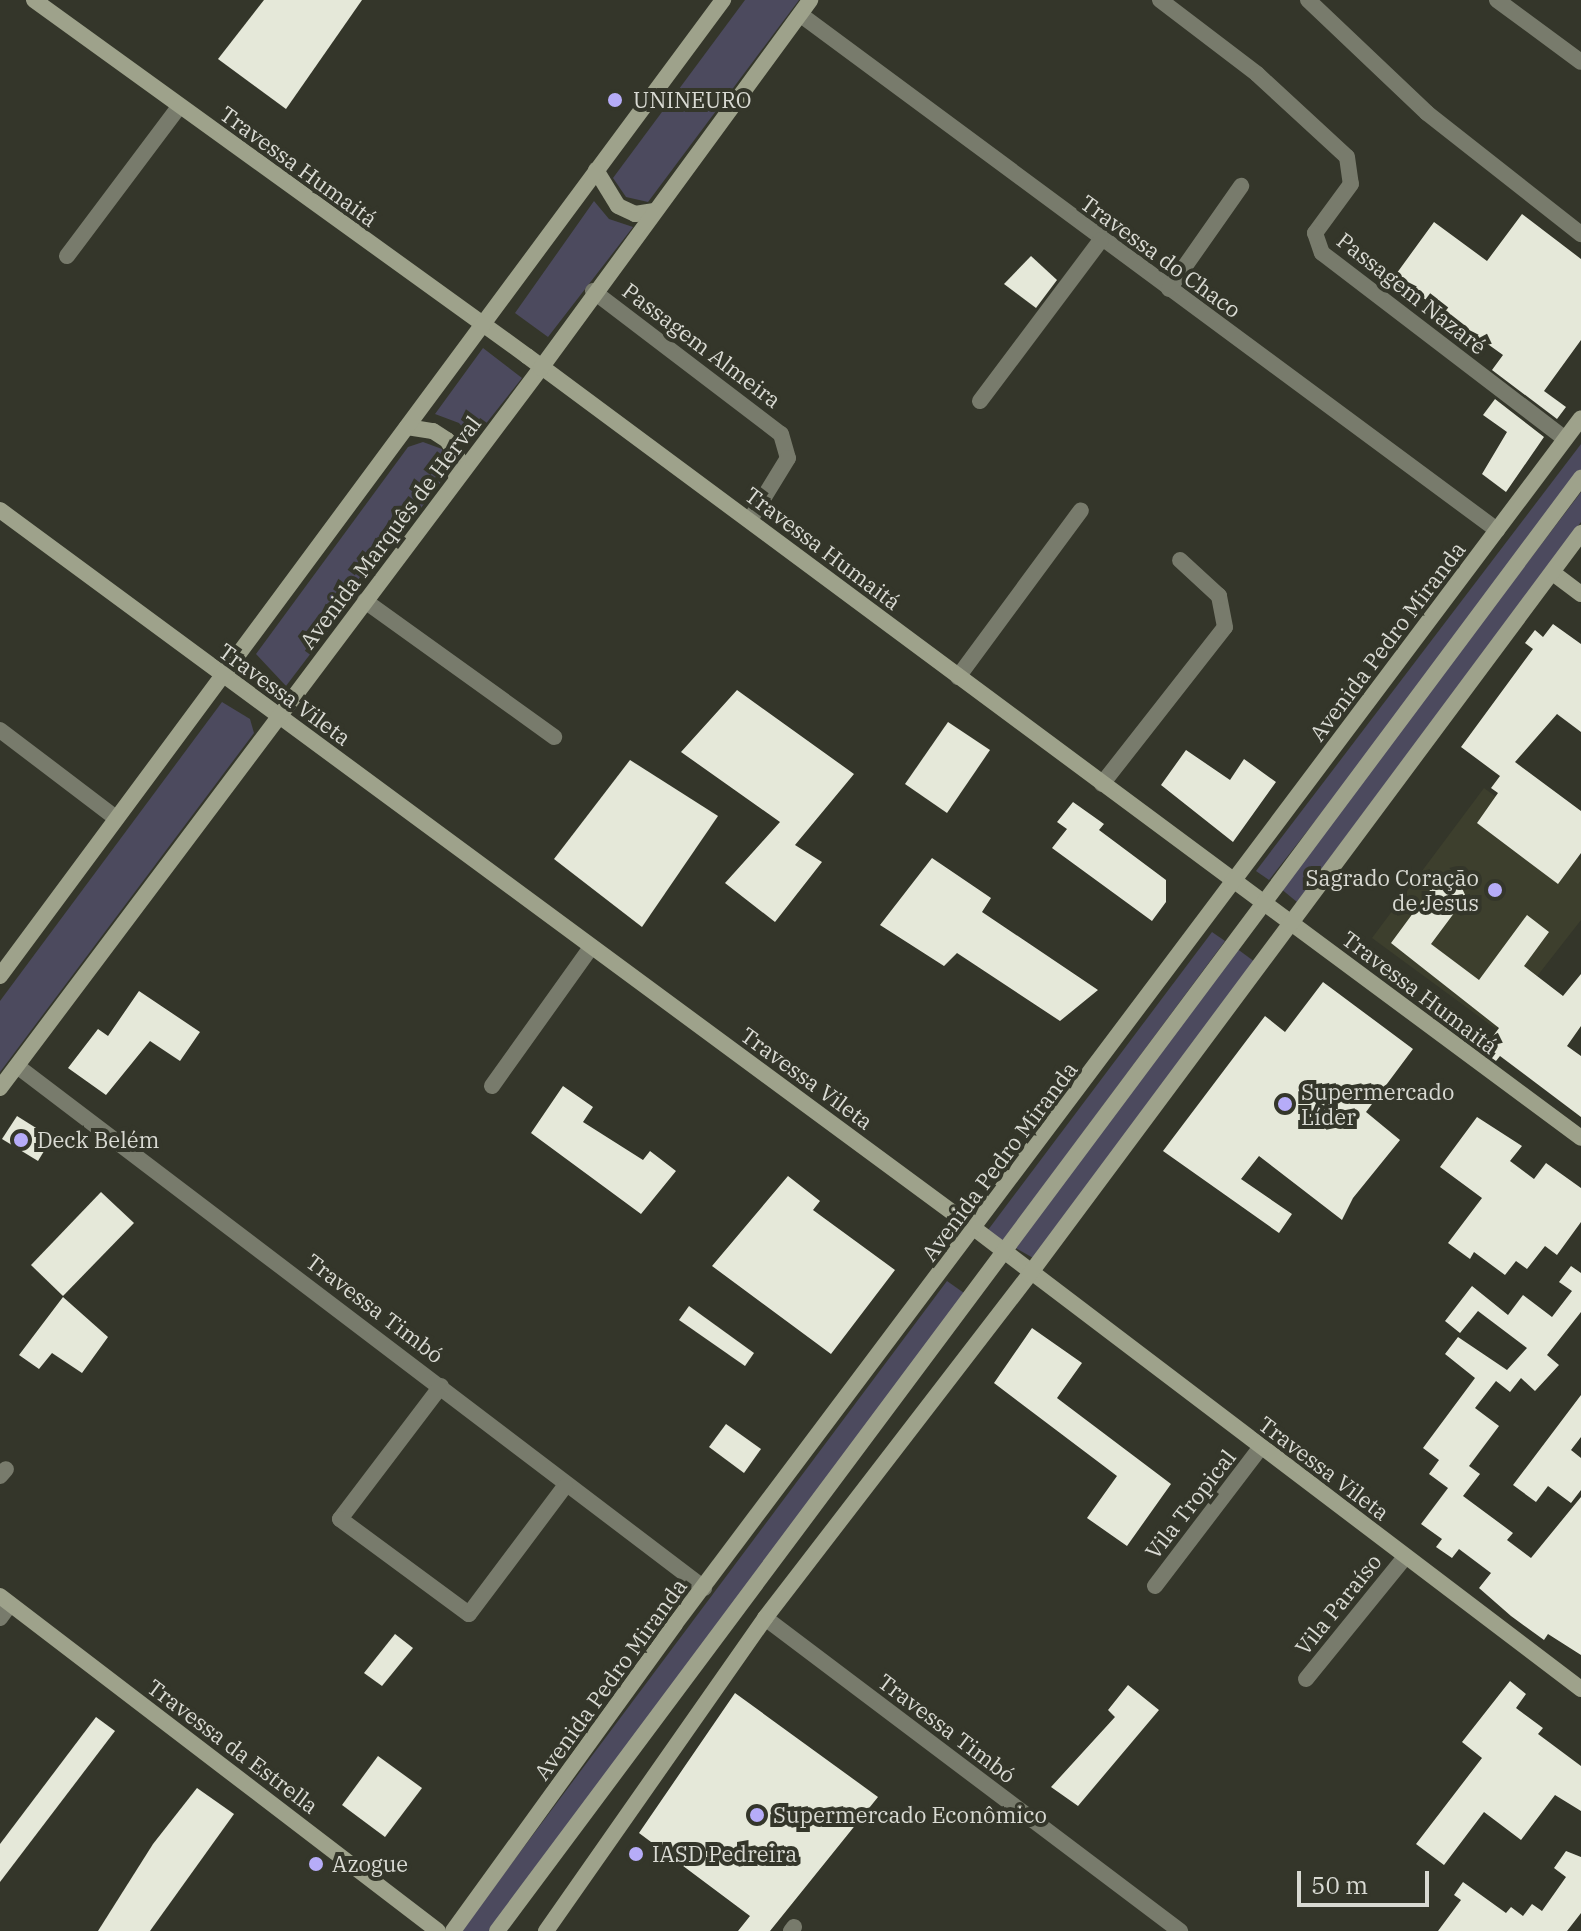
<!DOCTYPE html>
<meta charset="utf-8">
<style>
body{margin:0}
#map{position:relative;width:1581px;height:1931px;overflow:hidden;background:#34362a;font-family:"IBM Plex Serif",serif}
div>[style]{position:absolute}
.built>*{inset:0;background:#3d3f2d}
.green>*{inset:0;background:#4c4a5e}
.building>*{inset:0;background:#e5e8d9}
.street>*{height:16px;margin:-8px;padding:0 8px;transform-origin:8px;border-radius:8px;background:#787b6c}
.secondary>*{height:16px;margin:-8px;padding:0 8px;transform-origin:8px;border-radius:8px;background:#9ea28b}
.dots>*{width:22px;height:22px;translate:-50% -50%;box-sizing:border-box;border:4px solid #34362a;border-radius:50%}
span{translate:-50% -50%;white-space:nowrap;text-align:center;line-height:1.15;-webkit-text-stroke:8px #34362a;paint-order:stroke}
.poi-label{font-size:22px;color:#d9dad3}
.left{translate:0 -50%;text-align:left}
.right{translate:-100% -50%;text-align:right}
.street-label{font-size:22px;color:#d9dad3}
.scale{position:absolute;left:1297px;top:1871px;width:132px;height:36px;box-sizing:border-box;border:4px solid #d9dad3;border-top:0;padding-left:10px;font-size:24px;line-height:28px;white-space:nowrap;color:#d9dad3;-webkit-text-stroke:6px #34362a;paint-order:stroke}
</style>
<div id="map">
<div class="built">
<i style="clip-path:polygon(1484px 788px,1581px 860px,1581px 920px,1496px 1029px,1372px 938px)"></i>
</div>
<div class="green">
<i style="clip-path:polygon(745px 0,799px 0,648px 202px,626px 197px,613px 178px)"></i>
<i style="clip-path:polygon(594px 201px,609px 219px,633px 227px,548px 337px,515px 313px)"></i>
<i style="clip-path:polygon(483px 348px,522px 378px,473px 440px,459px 423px,435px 414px)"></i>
<i style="clip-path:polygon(423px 442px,442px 449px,449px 471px,286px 686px,256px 654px,408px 447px)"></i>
<i style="clip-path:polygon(1581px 444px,1581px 471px,1388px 728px,1269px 880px,1256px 871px)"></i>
<i style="clip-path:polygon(1581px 492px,1581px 522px,1297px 902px,1280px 888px)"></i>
<i style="clip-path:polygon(222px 702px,250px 719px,254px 733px,0 1072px,0 1001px)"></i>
<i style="clip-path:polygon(1212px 932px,1225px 941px,1002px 1242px,988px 1230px)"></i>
<i style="clip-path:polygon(1236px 948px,1255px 962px,1035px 1259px,1014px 1247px)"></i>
<i style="clip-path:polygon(947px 1281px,964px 1293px,491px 1931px,461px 1931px)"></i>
</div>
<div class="building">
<i style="clip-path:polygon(264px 0,362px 0,286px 109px,218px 59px)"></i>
<i style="clip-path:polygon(1522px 214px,1581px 259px,1581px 340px,1544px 391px,1566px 407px,1557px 419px,1492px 370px,1503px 355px,1394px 277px,1434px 222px,1487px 261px)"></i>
<i style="clip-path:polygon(1031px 256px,1057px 280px,1036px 308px,1004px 284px)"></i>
<i style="clip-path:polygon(1495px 399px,1544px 437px,1506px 492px,1482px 474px,1507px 432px,1483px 415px)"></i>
<i style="clip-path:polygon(1553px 624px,1581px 644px,1581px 732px,1557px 714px,1515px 762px,1581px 811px,1581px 853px,1558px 884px,1477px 823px,1498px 793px,1491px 788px,1500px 776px,1461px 747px,1533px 649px,1525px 643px,1535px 630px,1543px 637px)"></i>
<i style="clip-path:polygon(737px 690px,854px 774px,795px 845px,822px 862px,775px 922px,725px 883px,780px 822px,681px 752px)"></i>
<i style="clip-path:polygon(948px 722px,990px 750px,947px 813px,905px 784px)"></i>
<i style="clip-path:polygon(1186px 750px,1230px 780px,1244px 759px,1276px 782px,1233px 842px,1161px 785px)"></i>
<i style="clip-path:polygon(630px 760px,718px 816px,642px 927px,554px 859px)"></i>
<i style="clip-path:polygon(1073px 802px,1104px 824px,1099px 830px,1166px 880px,1166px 902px,1152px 921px,1052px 848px,1067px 829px,1057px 822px)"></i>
<i style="clip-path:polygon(932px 858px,991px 898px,982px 912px,1098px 990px,1060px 1021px,957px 953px,944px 966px,880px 925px)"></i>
<i style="clip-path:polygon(1457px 877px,1466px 897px,1431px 944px,1479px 980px,1527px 915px,1549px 932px,1524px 966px,1563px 996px,1581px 974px,1581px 1026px,1567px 1046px,1581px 1056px,1581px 1117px,1500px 1056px,1496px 1061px,1482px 1051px,1499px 1028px,1391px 943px,1436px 882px)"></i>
<i style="clip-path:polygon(1323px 982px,1413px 1049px,1366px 1112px,1400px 1140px,1353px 1198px,1342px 1220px,1259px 1156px,1241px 1179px,1292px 1214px,1279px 1233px,1163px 1151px,1265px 1016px,1285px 1032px)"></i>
<i style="clip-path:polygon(139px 991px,200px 1032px,180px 1061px,150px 1041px,106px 1095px,68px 1068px,98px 1029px,108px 1036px)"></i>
<i style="clip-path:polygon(563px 1086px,593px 1107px,583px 1122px,643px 1160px,650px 1151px,676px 1171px,641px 1214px,531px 1133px)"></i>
<i style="clip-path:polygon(17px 1116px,52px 1138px,38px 1161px,2px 1139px)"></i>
<i style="clip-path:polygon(1477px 1117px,1522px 1146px,1510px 1161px,1534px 1179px,1546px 1163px,1581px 1188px,1581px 1222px,1557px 1255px,1545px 1246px,1527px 1269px,1516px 1261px,1505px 1275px,1474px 1252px,1470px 1259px,1448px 1243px,1482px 1198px,1440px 1167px)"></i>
<i style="clip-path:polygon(788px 1176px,820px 1201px,813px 1210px,895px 1270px,831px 1354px,712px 1266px)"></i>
<i style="clip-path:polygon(101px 1192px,134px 1223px,63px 1296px,31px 1265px)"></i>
<i style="clip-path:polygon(1571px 1266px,1581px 1273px,1581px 1312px,1547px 1355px,1559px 1365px,1535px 1391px,1521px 1378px,1510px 1392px,1496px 1381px,1475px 1408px,1499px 1426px,1469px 1466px,1480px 1474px,1463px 1496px,1513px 1533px,1507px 1540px,1531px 1558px,1581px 1497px,1581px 1655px,1548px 1634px,1544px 1640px,1511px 1616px,1479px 1588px,1491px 1573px,1459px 1549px,1452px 1558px,1436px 1547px,1442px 1539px,1421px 1524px,1448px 1488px,1429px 1474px,1439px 1460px,1423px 1448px,1475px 1378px,1445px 1354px,1458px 1337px,1507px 1370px,1527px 1348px,1478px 1311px,1460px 1333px,1445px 1321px,1472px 1286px,1508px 1315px,1523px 1295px,1552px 1317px,1572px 1291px,1559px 1282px)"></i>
<i style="clip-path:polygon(63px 1297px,108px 1337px,82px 1373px,52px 1353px,39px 1369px,19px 1355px)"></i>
<i style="clip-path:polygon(689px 1306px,754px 1353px,745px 1366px,679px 1320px)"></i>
<i style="clip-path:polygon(1032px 1328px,1082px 1363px,1057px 1398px,1171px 1484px,1127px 1546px,1087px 1518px,1117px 1476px,994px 1383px)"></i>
<i style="clip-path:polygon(1581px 1395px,1581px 1437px,1571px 1450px,1581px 1458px,1581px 1490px,1571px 1503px,1548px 1486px,1536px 1502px,1513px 1485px)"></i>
<i style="clip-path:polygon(726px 1424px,761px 1449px,744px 1473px,709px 1447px)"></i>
<i style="clip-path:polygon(395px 1634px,413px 1648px,382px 1686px,364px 1673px)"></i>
<i style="clip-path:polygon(1510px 1681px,1526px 1694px,1516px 1708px,1543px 1728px,1538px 1734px,1581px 1766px,1581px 1811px,1555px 1795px,1521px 1840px,1484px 1812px,1444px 1865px,1416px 1844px,1482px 1758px,1462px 1742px)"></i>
<i style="clip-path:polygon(1128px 1685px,1159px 1710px,1078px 1806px,1051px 1787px,1115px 1717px,1108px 1710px)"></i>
<i style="clip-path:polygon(735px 1693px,878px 1797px,770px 1931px,738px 1931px,750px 1916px,639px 1833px)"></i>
<i style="clip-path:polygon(96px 1717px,115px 1731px,0 1882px,0 1844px)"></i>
<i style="clip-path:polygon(378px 1756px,422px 1788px,385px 1837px,342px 1805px)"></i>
<i style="clip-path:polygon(197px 1788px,234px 1814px,150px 1931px,98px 1931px,153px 1844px)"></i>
<i style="clip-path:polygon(1566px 1851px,1581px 1857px,1581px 1913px,1567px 1931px,1438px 1931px,1461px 1900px,1454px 1895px,1463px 1882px,1506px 1913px,1511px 1907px,1523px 1916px,1532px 1904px,1542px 1911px,1566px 1877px,1554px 1868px)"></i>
</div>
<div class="street">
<i style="left:1160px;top:0;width:122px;rotate:37.3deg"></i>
<i style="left:1257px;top:74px;width:122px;rotate:42.7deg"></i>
<i style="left:1347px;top:157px;width:27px;rotate:82deg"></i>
<i style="left:1351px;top:184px;width:61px;rotate:126.3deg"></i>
<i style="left:1315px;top:233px;width:21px;rotate:71deg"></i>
<i style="left:1322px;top:253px;width:306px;rotate:37.4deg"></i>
<i style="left:1308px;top:0;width:164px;rotate:43.5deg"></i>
<i style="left:1427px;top:113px;width:196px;rotate:38.2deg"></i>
<i style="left:1497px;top:0;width:104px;rotate:36.4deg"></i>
<i style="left:801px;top:15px;width:866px;rotate:36.5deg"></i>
<i style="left:67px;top:256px;width:186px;rotate:-53.1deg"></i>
<i style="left:1169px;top:289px;width:126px;rotate:-55deg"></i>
<i style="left:593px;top:291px;width:236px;rotate:37.3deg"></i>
<i style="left:781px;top:434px;width:25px;rotate:74deg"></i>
<i style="left:788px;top:458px;width:73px;rotate:121.5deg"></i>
<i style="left:980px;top:401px;width:201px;rotate:-53.1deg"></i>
<i style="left:365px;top:601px;width:233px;rotate:35.7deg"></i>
<i style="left:958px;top:677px;width:207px;rotate:-53.6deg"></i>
<i style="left:0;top:730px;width:146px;rotate:37.2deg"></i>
<i style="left:1102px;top:784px;width:199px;rotate:-51.9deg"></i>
<i style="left:1225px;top:627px;width:32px;rotate:-101deg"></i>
<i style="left:1219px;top:596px;width:53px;rotate:-137.3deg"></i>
<i style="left:17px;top:1066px;width:863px;rotate:37.23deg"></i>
<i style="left:492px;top:1086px;width:171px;rotate:-54.5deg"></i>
<i style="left:441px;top:1386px;width:167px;rotate:127.2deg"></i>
<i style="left:340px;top:1519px;width:160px;rotate:36.4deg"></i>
<i style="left:469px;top:1614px;width:160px;rotate:-53.1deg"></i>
<i style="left:0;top:1476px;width:9px;rotate:-49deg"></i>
<i style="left:1155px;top:1586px;width:173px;rotate:-52.7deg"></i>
<i style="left:0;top:1618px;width:17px;rotate:-54deg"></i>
<i style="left:765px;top:1618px;width:520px;rotate:37.02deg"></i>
<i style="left:1306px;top:1679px;width:157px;rotate:-50.9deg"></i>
<i style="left:791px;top:1931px;width:5px;rotate:-53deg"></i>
</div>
<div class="secondary">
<i style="left:34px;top:0;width:608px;rotate:35.83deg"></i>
<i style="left:527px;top:356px;width:1312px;rotate:36.57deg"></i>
<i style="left:596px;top:170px;width:42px;rotate:58.6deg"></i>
<i style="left:618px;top:206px;width:19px;rotate:25deg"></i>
<i style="left:635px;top:214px;width:18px;rotate:-9deg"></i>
<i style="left:407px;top:427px;width:26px;rotate:9deg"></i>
<i style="left:433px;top:431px;width:17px;rotate:33deg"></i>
<i style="left:447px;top:440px;width:21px;rotate:59deg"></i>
<i style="left:458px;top:458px;width:19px;rotate:96deg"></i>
<i style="left:0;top:510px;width:1211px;rotate:36.41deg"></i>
<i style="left:975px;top:1229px;width:761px;rotate:37.2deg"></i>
<i style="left:1553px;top:573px;width:35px;rotate:37deg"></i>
<i style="left:0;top:976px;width:1215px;rotate:-53.47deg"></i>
<i style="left:0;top:1088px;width:901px;rotate:-53.08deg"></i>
<i style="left:541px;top:368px;width:456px;rotate:-53.8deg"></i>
<i style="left:0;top:1596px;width:551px;rotate:37.41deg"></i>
<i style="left:453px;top:1931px;width:379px;rotate:-54.1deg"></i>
<i style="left:675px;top:1624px;width:1508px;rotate:-53.08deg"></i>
<i style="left:497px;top:1931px;width:1813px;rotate:-53.28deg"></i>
<i style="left:546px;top:1931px;width:382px;rotate:-55deg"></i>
<i style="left:765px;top:1618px;width:433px;rotate:-52.4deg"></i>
<i style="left:1029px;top:1275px;width:925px;rotate:-53.35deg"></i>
</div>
<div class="dots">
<i style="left:615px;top:100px;background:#b6acf8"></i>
<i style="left:1495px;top:890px;background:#b6acf8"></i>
<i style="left:1285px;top:1104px;background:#b6acf8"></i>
<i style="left:21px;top:1140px;background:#b6acf8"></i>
<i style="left:757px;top:1815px;background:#b6acf8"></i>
<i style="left:636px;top:1854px;background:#b6acf8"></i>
<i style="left:316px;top:1864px;background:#b6acf8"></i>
</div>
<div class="poi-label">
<span class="left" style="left:633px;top:100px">UNINEURO</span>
<span class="right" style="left:1479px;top:890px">Sagrado Coração<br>de Jesus</span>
<span class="left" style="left:1301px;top:1104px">Supermercado<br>Líder</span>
<span class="left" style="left:37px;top:1140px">Deck Belém</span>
<span class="left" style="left:773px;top:1815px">Supermercado Econômico</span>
<span class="left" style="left:652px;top:1854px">IASD Pedreira</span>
<span class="left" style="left:332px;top:1864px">Azogue</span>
</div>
<div class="street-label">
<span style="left:299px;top:166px;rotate:36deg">Travessa Humaitá</span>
<span style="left:1161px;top:256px;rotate:36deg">Travessa do Chaco</span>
<span style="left:1412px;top:293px;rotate:38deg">Passagem Nazaré</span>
<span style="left:702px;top:345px;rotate:37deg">Passagem Almeira</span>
<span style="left:390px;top:532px;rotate:-53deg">Avenida Marquês de Herval</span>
<span style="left:823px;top:548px;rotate:37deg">Travessa Humaitá</span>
<span style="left:1387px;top:641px;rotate:-53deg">Avenida Pedro Miranda</span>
<span style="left:285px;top:694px;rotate:36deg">Travessa Vileta</span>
<span style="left:1420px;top:992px;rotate:37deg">Travessa Humaitá</span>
<span style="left:807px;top:1078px;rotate:36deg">Travessa Vileta</span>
<span style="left:999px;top:1161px;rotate:-53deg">Avenida Pedro Miranda</span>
<span style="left:375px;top:1308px;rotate:37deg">Travessa Timbó</span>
<span style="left:1324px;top:1468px;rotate:37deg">Travessa Vileta</span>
<span style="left:1190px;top:1504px;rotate:-52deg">Vila Tropical</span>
<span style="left:1338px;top:1604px;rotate:-51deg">Vila Paraíso</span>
<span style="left:610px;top:1679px;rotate:-54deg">Avenida Pedro Miranda</span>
<span style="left:947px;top:1728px;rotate:37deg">Travessa Timbó</span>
<span style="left:233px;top:1746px;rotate:37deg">Travessa da Estrella</span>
</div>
<div class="scale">50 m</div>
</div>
